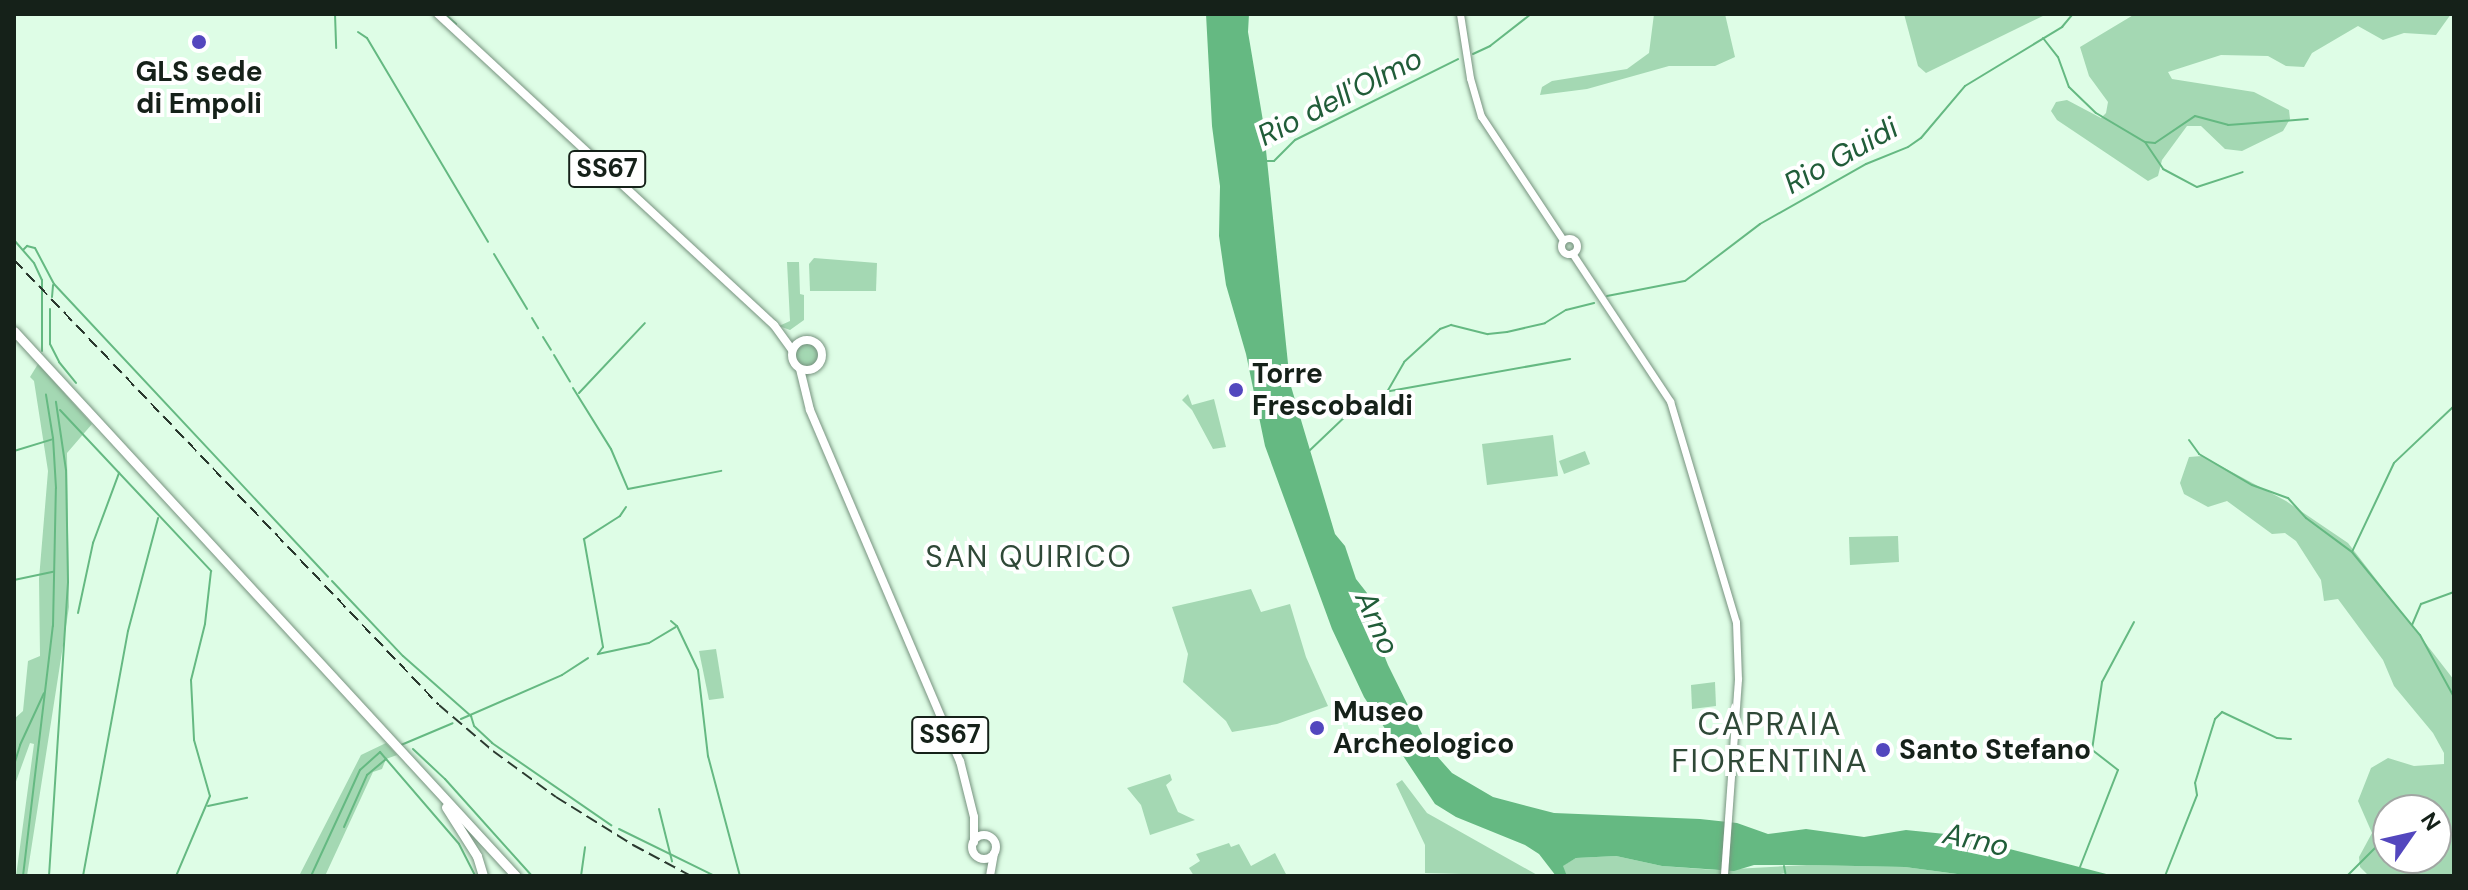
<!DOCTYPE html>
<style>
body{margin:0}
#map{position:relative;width:2468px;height:890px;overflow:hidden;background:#defde6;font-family:"DM Sans",sans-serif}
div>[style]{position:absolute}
.green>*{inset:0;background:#a4d8b3}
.round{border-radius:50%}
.water>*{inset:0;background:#65b982}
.stream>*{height:2px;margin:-1px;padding:0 1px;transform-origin:1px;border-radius:1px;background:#65b982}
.roads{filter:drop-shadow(0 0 2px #77937f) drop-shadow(0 0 2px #77937f)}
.secondary>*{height:7px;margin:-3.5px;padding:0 3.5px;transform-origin:3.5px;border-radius:3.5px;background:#fff}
.secondary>.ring{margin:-3.5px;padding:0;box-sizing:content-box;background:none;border:7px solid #fff;border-radius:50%}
.primary>*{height:8px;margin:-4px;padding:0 4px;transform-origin:4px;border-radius:4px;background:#fff}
.primary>.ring{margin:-4px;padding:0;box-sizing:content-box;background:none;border:8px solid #fff;border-radius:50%}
.trunk>*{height:9px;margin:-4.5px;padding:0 4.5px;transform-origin:4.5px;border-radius:4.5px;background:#fff}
.rail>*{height:2px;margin-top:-1px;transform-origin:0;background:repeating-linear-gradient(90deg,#2b392f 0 12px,transparent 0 18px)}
.dots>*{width:22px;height:22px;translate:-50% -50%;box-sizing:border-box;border:4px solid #fff;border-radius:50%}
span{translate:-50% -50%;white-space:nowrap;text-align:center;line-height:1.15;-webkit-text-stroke:8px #fff;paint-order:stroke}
.shield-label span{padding:2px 6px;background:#fff;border:2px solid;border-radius:6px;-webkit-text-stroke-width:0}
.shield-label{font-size:26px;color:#152119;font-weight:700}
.poi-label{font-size:28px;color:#152119;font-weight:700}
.left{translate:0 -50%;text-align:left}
.water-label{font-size:30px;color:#215d39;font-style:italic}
.neighbourhood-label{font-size:30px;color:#2f4937;letter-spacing:2px}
.quarter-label{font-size:32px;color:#2f4937;letter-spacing:2px}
.frame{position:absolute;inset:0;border:16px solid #152119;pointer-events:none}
.north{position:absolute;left:2372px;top:794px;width:80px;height:80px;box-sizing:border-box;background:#fff;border:2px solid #a1a6a3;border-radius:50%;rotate:56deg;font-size:22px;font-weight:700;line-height:32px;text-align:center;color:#152119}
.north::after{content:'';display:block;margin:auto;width:28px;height:36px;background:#5347be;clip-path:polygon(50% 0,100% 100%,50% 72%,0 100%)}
</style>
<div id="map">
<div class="green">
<i style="clip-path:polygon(1654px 14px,1725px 14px,1735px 57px,1715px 66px,1669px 66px,1587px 89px,1540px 95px,1542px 87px,1552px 81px,1627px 69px,1649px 53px)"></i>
<i style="clip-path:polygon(1904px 14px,2047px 14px,1926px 73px,1918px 66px)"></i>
<i style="clip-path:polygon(2135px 14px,2451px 14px,2436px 35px,2404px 33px,2383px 40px,2358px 26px,2312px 53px,2304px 67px,2286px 66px,2268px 56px,2221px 55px,2168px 72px,2172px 79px,2254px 92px,2289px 110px,2290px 119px,2283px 131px,2242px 151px,2225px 149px,2201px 126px,2187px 126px,2162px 160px,2158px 176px,2148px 181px,2057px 120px,2051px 111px,2056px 102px,2067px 100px,2101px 118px,2106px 113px,2108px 102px,2089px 76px,2080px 47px)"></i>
<i style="clip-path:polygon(814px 258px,877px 263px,876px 291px,810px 291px,809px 264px)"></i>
<i style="clip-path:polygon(787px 262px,799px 262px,800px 294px,804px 295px,804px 320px,790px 330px,779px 326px,790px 321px)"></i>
<i class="round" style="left:796px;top:344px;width:22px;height:22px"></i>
<i style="clip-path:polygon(38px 364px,92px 424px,67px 453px,69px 607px,27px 876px,16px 876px,34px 744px,30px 743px,14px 787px,14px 719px,23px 711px,28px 661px,40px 656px,39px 579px,48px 471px,34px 381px,30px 377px)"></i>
<i style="clip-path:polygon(1188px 394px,1192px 405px,1214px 399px,1226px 447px,1213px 449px,1192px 410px,1182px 400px)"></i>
<i style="clip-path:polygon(1553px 435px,1558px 476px,1487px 485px,1482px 444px)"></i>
<i style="clip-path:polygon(1585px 451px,1590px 464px,1564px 474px,1559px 461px)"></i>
<i style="clip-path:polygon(evenodd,2202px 456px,2286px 501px,2348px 543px,2454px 680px,2454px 876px,2369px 876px,2360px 867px,2359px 857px,2372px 833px,2358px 801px,2371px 768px,2388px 758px,2414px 766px,2444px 764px,2444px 753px,2433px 733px,2394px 686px,2383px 660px,2338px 599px,2324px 601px,2321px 580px,2296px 541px,2285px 533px,2272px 534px,2227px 501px,2208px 507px,2184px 494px,2180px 483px,2189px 457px,2202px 456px,2388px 810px,2436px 810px,2436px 858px,2388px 858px,2388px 810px)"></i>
<i style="clip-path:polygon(1898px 536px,1899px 562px,1850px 565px,1849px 537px)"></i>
<i style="clip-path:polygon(1251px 589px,1261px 612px,1290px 604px,1306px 657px,1328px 706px,1277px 724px,1232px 732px,1226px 721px,1183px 682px,1188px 654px,1172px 607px)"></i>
<i style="clip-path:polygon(716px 649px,724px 698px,709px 700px,699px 651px)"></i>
<i style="clip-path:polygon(1715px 682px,1716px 706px,1692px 709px,1691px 685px)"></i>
<i style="clip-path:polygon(386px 743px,397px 755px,386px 759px,382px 769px,373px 772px,325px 876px,299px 876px,361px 755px)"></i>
<i style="clip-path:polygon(1170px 774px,1172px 780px,1166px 785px,1178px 812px,1195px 820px,1150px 835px,1141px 805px,1127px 788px)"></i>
<i style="clip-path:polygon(1402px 780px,1427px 813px,1539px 876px,1425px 873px,1425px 845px,1396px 784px)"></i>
<i style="clip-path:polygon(1229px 843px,1231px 847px,1239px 844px,1251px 866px,1275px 853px,1287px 876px,1194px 876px,1189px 868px,1200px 861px,1196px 854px)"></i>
<i style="clip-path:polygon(1616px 856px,1662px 866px,1715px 870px,1807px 865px,1905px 867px,1972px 876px,1788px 876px,1786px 873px,1769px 876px,1567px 876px,1562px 866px,1576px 858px)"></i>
</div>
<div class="water">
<i style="clip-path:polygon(1206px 14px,1249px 14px,1248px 32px,1263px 121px,1290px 383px,1335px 534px,1345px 546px,1356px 579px,1367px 593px,1374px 630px,1388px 665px,1428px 746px,1452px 773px,1493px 797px,1554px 813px,1700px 819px,1737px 823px,1768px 834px,1806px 829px,1864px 837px,1906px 830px,1955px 835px,2114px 876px,1972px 876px,1905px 867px,1807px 865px,1754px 865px,1734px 871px,1662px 866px,1616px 856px,1576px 858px,1563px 866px,1567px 876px,1556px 876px,1539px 854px,1525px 845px,1456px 817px,1435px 804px,1364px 697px,1332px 629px,1265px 446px,1246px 354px,1226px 285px,1219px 236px,1220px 186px,1212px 126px)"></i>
</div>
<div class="stream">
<i style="left:335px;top:14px;width:34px;rotate:88deg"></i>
<i style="left:445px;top:14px;width:15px;rotate:42deg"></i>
<i style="left:358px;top:32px;width:11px;rotate:34deg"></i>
<i style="left:367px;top:38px;width:237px;rotate:59.3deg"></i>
<i style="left:2043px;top:38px;width:24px;rotate:52deg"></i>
<i style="left:2058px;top:57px;width:32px;rotate:70deg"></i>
<i style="left:2069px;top:87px;width:37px;rotate:44deg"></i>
<i style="left:2096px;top:113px;width:57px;rotate:30.6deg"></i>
<i style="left:2145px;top:142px;width:32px;rotate:56deg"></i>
<i style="left:2163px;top:169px;width:38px;rotate:28deg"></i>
<i style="left:2197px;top:187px;width:48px;rotate:-18.1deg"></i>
<i style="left:1473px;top:54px;width:19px;rotate:-25deg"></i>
<i style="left:1490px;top:46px;width:52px;rotate:-38deg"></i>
<i style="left:2145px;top:142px;width:10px;rotate:6deg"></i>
<i style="left:2155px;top:143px;width:48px;rotate:-34deg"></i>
<i style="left:2195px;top:116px;width:34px;rotate:15deg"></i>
<i style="left:2228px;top:125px;width:80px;rotate:-4.3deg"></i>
<i style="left:1266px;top:161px;width:8px"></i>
<i style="left:1274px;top:161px;width:30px;rotate:-45deg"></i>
<i style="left:1295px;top:140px;width:182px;rotate:-26.4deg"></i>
<i style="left:14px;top:240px;width:30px;rotate:49deg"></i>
<i style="left:34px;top:263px;width:19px;rotate:65deg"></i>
<i style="left:42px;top:280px;width:71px;rotate:90deg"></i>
<i style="left:23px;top:250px;width:6px;rotate:-45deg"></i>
<i style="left:27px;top:246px;width:8px;rotate:14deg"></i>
<i style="left:35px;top:248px;width:41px;rotate:62.2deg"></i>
<i style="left:54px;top:284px;width:401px;rotate:46.9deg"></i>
<i style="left:494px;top:254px;width:64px;rotate:59deg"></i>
<i style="left:1607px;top:296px;width:79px;rotate:-10.9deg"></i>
<i style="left:1685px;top:281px;width:94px;rotate:-37.2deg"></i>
<i style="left:1760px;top:224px;width:122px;rotate:-29.5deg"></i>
<i style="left:1866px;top:164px;width:45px;rotate:-22deg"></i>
<i style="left:1908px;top:147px;width:16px;rotate:-35deg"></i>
<i style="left:1921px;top:138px;width:68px;rotate:-49.8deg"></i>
<i style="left:1965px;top:86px;width:114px;rotate:-31.3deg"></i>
<i style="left:2062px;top:27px;width:17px;rotate:-50deg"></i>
<i style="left:52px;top:297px;width:12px;rotate:-85deg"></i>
<i style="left:50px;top:309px;width:35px;rotate:90deg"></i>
<i style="left:50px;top:344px;width:20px;rotate:63deg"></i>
<i style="left:59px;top:362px;width:27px;rotate:51deg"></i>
<i style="left:532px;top:318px;width:12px;rotate:59deg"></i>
<i style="left:543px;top:337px;width:15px;rotate:58deg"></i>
<i style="left:554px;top:355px;width:31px;rotate:59deg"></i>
<i style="left:573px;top:388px;width:72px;rotate:58.1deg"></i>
<i style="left:611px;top:449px;width:43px;rotate:67deg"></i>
<i style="left:628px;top:489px;width:95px;rotate:-11deg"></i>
<i style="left:1390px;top:391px;width:183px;rotate:-10.1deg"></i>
<i style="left:579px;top:393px;width:96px;rotate:-46.7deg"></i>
<i style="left:2454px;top:406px;width:83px;rotate:136.5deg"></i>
<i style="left:2394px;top:463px;width:98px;rotate:115.3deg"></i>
<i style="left:2352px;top:552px;width:107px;rotate:50.7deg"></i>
<i style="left:2420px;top:635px;width:71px;rotate:61.3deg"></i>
<i style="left:60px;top:410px;width:221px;rotate:46.8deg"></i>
<i style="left:211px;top:571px;width:53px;rotate:96.5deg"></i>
<i style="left:205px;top:624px;width:58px;rotate:104deg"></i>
<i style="left:191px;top:680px;width:60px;rotate:87.1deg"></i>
<i style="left:194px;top:740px;width:58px;rotate:74.1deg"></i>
<i style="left:210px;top:796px;width:87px;rotate:113deg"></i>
<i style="left:2189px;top:440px;width:17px;rotate:54deg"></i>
<i style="left:2199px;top:454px;width:61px;rotate:30.3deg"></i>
<i style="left:2252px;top:485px;width:38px;rotate:20deg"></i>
<i style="left:2288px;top:498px;width:27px;rotate:48deg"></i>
<i style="left:2306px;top:518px;width:57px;rotate:36.5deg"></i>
<i style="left:14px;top:451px;width:39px;rotate:-17deg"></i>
<i style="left:1308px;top:452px;width:62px;rotate:-43.7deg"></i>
<i style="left:1353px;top:409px;width:22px;rotate:-16deg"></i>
<i style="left:1374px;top:403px;width:17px;rotate:-40deg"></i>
<i style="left:1387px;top:392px;width:34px;rotate:-60deg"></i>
<i style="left:1404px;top:362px;width:49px;rotate:-42.5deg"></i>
<i style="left:1440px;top:329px;width:12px;rotate:-20deg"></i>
<i style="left:1451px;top:325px;width:38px;rotate:14deg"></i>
<i style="left:1488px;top:334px;width:19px;rotate:-6deg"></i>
<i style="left:1507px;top:332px;width:39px;rotate:-13deg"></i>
<i style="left:1545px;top:323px;width:25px;rotate:-32deg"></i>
<i style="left:1566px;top:310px;width:29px;rotate:-14deg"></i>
<i style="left:626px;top:507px;width:11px;rotate:124deg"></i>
<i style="left:620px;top:516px;width:43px;rotate:147.4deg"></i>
<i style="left:584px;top:539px;width:110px;rotate:80deg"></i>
<i style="left:603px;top:647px;width:9px;rotate:126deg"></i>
<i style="left:598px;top:654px;width:52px;rotate:-12.2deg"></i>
<i style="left:649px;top:643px;width:31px;rotate:-31deg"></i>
<i style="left:14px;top:580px;width:40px;rotate:-12deg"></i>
<i style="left:332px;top:581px;width:103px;rotate:46.6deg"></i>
<i style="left:403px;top:656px;width:91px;rotate:41.4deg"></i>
<i style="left:471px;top:716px;width:10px;rotate:73deg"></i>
<i style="left:474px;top:726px;width:25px;rotate:43deg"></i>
<i style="left:492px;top:743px;width:145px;rotate:34.6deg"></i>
<i style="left:78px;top:613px;width:72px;rotate:-77.9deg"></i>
<i style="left:93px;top:543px;width:75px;rotate:-69.6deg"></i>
<i style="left:671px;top:621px;width:8px;rotate:40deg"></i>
<i style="left:677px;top:626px;width:49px;rotate:64.5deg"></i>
<i style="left:698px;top:670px;width:87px;rotate:83.4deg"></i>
<i style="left:708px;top:756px;width:124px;rotate:75.1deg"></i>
<i style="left:2412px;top:625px;width:23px;rotate:-67deg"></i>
<i style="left:2421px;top:604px;width:35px;rotate:-20deg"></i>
<i style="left:461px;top:719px;width:110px;rotate:-23.5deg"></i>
<i style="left:562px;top:675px;width:31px;rotate:-33deg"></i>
<i style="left:401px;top:745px;width:56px;rotate:-22.9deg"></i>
<i style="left:413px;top:749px;width:44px;rotate:43.2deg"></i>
<i style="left:445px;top:779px;width:130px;rotate:48.1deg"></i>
<i style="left:14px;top:765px;width:21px;rotate:-73deg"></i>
<i style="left:20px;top:745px;width:57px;rotate:-65.2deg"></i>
<i style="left:208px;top:806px;width:40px;rotate:-12deg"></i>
<i style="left:659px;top:809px;width:54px;rotate:76deg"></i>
<i style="left:2406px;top:810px;width:11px;rotate:-80deg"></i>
<i style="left:344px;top:827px;width:57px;rotate:-66.1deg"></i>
<i style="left:367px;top:775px;width:25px;rotate:-40deg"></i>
<i style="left:619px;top:829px;width:107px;rotate:26.1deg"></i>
<i style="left:1784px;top:866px;width:10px;rotate:79deg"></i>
<i style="left:2080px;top:867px;width:104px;rotate:-68.6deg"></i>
<i style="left:2118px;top:770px;width:33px;rotate:-142deg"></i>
<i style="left:2092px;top:750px;width:69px;rotate:-81.6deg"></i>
<i style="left:2102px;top:682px;width:68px;rotate:-61.9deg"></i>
<i style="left:23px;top:876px;width:252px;rotate:-83.2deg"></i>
<i style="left:53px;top:626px;width:138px;rotate:-88.8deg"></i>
<i style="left:56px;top:488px;width:50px;rotate:-93.4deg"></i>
<i style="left:53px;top:438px;width:44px;rotate:-99.2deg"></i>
<i style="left:49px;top:876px;width:295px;rotate:-86.3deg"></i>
<i style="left:68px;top:582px;width:112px;rotate:-91deg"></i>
<i style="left:66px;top:470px;width:69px;rotate:-98.4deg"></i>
<i style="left:83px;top:876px;width:249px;rotate:-79.6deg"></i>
<i style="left:128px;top:631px;width:117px;rotate:-75.1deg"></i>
<i style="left:311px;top:876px;width:117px;rotate:-65.2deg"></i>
<i style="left:360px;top:770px;width:27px;rotate:-42deg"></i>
<i style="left:380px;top:752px;width:121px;rotate:49.3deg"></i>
<i style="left:459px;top:844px;width:36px;rotate:63deg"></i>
<i style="left:581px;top:876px;width:29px;rotate:-82deg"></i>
<i style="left:2165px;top:876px;width:87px;rotate:-68.4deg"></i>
<i style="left:2197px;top:795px;width:12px;rotate:-99deg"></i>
<i style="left:2195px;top:783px;width:67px;rotate:-72.6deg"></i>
<i style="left:2215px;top:719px;width:10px;rotate:-45deg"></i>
<i style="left:2222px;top:712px;width:61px;rotate:25.3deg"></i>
<i style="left:2277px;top:738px;width:14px;rotate:4deg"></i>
<i style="left:2347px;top:876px;width:58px;rotate:-45deg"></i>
</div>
<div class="roads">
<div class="secondary">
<i style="left:1460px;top:14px;width:65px;rotate:81.1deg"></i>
<i style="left:1470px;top:78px;width:40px;rotate:74deg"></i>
<i style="left:1481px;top:116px;width:149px;rotate:56.5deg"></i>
<i class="ring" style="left:1561px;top:238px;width:9px;height:9px"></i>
<i style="left:1572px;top:253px;width:178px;rotate:56.5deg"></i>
<i style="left:1670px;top:401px;width:231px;rotate:73.4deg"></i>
<i style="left:1736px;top:622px;width:57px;rotate:88deg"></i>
<i style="left:1738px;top:679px;width:197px;rotate:94.1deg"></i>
</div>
<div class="primary">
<i style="left:438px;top:14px;width:458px;rotate:42.8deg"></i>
<i style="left:774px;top:325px;width:31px;rotate:54deg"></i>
<i class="ring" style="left:792px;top:340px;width:22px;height:22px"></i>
<i style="left:800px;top:369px;width:42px;rotate:76.3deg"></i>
<i style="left:810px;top:410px;width:382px;rotate:66.9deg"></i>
<i style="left:960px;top:761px;width:58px;rotate:76deg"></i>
<i style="left:974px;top:817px;width:25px;rotate:90deg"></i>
<i class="ring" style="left:972px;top:835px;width:16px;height:16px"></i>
<i style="left:990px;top:876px;width:22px;rotate:-80deg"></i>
</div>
<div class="trunk">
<i style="left:14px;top:331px;width:741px;rotate:47.35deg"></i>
<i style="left:446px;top:807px;width:58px;rotate:57.7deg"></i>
<i style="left:477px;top:856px;width:21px;rotate:73deg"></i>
</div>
</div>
<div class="rail">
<i style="left:14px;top:260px;width:615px;rotate:46.32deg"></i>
<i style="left:439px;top:705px;width:71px;rotate:40.4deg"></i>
<i style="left:493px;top:751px;width:78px;rotate:36.1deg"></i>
<i style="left:556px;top:797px;width:91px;rotate:31.9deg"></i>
<i style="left:633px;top:845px;width:66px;rotate:28.1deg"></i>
</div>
<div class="dots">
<i style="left:199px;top:42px;background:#5347be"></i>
<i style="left:1236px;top:390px;background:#5347be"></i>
<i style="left:1317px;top:728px;background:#5347be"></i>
<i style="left:1883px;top:750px;background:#5347be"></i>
</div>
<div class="shield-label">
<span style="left:607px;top:169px">SS67</span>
<span style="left:950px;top:735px">SS67</span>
</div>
<div class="poi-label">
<span style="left:199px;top:88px">GLS sede<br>di Empoli</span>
<span class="left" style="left:1252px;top:390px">Torre<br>Frescobaldi</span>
<span class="left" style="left:1333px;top:728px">Museo<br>Archeologico</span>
<span class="left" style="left:1899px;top:750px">Santo Stefano</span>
</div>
<div class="water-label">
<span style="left:1340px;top:97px;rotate:-27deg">Rio dell'Olmo</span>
<span style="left:1841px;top:156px;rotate:-29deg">Rio Guidi</span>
<span style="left:1377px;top:623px;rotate:66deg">Arno</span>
<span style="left:1976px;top:840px;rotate:12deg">Arno</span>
</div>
<div class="neighbourhood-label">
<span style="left:1029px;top:557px">SAN QUIRICO</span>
</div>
<div class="quarter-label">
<span style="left:1770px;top:743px">CAPRAIA<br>FIORENTINA</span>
</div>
<div class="frame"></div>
<div class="north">N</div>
</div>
